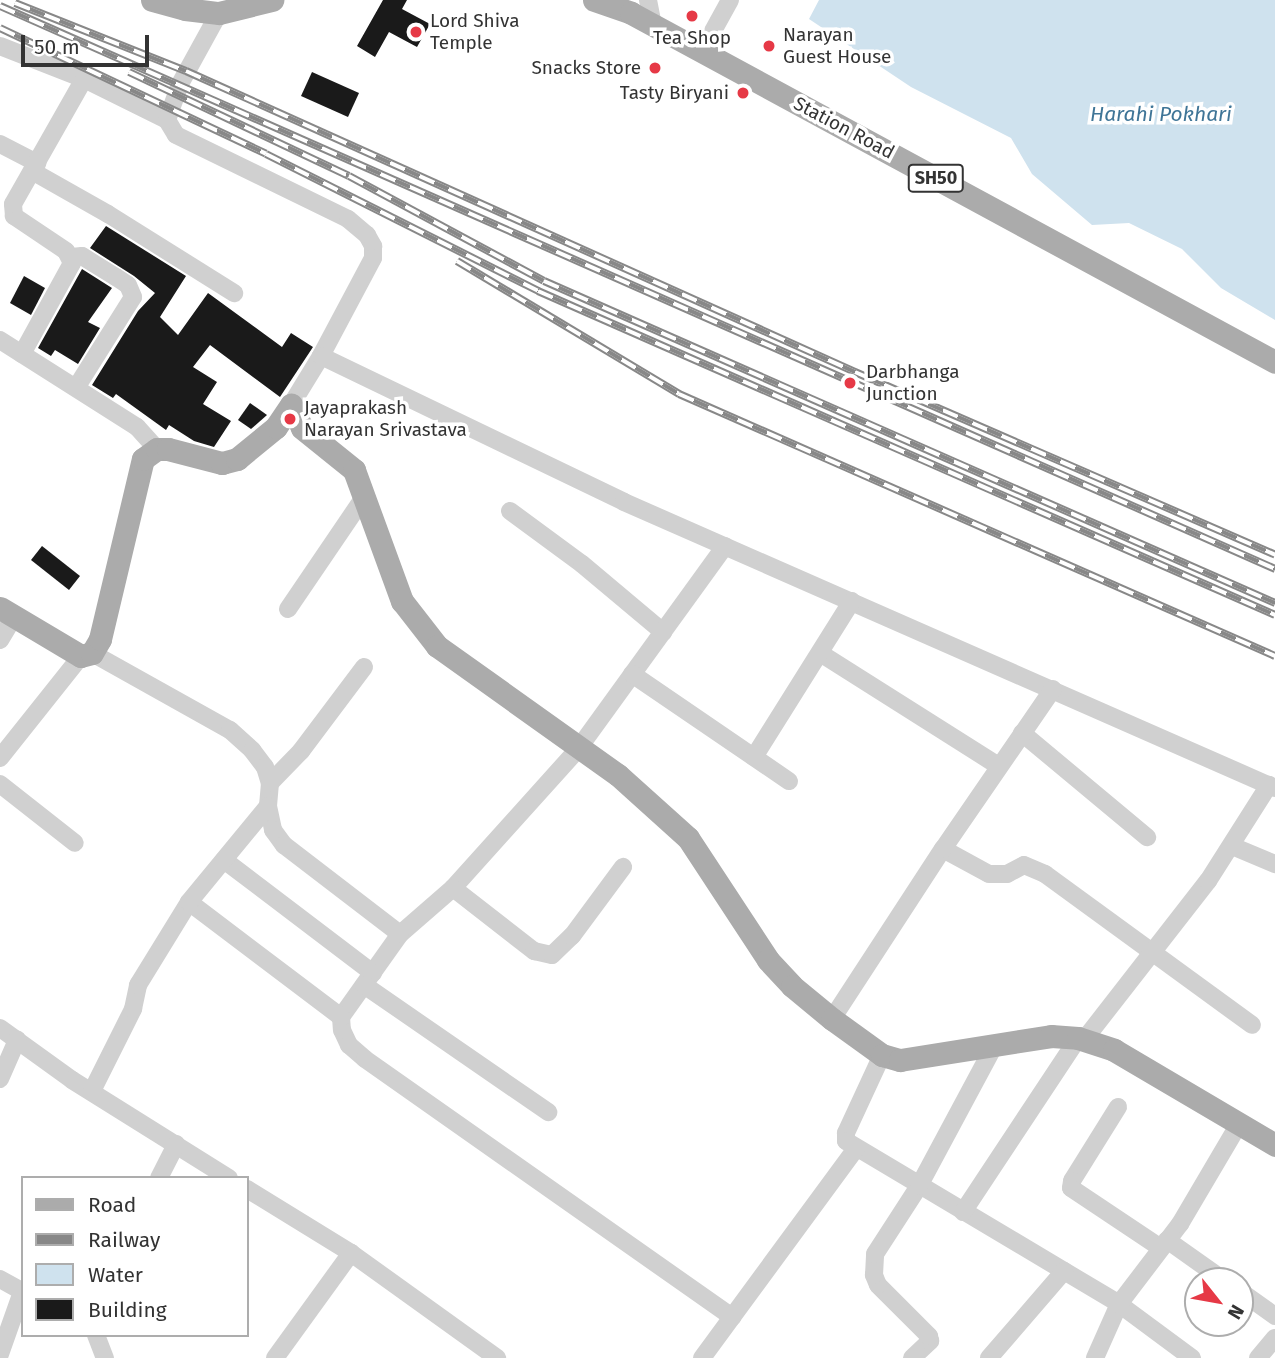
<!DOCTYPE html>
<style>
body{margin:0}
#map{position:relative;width:1275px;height:1358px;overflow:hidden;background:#fff;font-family:"Fira Sans",sans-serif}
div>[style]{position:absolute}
.water>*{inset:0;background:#cfe2ee}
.building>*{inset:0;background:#1a1a1a}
.minor>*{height:18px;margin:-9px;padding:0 9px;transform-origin:9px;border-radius:9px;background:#d0d0d0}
.major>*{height:23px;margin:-11.5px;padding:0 11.5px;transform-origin:11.5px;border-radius:11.5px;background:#ababab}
.rail>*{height:8px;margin-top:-4px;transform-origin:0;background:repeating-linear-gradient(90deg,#fff 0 16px,#888 0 32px);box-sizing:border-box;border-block:2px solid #888}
.dots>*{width:19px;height:19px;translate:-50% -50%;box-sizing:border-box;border:4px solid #fff;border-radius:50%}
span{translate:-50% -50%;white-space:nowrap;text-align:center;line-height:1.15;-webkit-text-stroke:7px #fff;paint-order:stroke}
.shield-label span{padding:2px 5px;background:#fff;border:2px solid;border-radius:5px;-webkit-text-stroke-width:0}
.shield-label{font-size:18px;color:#333;font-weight:700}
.poi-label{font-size:19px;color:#333}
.left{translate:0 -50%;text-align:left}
.right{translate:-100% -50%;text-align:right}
.street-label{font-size:19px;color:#333}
.water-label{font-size:21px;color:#3f7597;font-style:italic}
.legend{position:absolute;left:21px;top:1176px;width:228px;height:161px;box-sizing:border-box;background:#fff;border:2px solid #adadad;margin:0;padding:9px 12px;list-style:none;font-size:21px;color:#333}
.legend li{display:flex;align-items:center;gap:14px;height:35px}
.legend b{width:35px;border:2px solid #adadad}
.north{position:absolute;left:1184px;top:1267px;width:70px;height:70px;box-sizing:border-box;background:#fff;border:2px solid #adadad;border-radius:50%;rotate:121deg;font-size:19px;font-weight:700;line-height:28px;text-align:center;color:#333}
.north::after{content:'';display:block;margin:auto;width:24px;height:32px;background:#e63946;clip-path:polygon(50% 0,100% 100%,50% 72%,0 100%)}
.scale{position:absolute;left:21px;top:35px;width:128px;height:32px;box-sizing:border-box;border:4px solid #333;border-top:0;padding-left:9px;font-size:21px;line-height:24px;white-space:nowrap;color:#333;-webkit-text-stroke:5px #fff;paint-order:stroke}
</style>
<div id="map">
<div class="water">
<i style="clip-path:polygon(819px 0,1275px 0,1275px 320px,1221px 288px,1182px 249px,1129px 223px,1092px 225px,1032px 174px,1011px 138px,911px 87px,809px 19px)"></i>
</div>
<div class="building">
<i style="clip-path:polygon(383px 0,407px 0,402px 9px,430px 24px,417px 47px,389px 32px,375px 57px,357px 46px)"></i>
<i style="clip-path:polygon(312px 72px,359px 93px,348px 117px,301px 96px)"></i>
<i style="clip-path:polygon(106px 226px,186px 276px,160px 317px,178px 335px,208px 293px,282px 347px,291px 333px,313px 347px,280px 397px,210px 345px,193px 367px,217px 382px,203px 404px,231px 421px,214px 447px,194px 441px,169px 425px,166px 430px,116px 394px,113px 398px,92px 385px,138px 311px,155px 293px,134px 276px,90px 248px)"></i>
<i style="clip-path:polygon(82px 269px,112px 288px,88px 322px,100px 328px,78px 364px,55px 350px,51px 356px,38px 348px)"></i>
<i style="clip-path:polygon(24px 276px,45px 288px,31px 315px,10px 303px)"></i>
<i style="clip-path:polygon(250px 403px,267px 415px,251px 429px,238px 420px)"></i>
<i style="clip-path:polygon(42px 546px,80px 576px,69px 590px,31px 560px)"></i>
</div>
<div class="minor">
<i style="left:648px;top:0;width:25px;rotate:79deg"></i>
<i style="left:0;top:46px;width:90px;rotate:21.4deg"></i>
<i style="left:84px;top:79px;width:93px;rotate:26.3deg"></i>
<i style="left:167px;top:120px;width:17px;rotate:59deg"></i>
<i style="left:176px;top:135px;width:191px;rotate:26deg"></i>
<i style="left:348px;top:219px;width:25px;rotate:40deg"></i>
<i style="left:367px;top:235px;width:13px;rotate:61deg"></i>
<i style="left:373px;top:246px;width:12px;rotate:90deg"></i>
<i style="left:373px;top:258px;width:111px;rotate:118deg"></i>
<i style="left:321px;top:356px;width:57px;rotate:121.5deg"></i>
<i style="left:702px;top:51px;width:58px;rotate:-61.2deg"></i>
<i style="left:167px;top:120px;width:38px;rotate:-70deg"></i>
<i style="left:180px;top:84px;width:81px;rotate:-61.2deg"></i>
<i style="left:0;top:144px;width:42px;rotate:27.2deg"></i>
<i style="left:32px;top:171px;width:87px;rotate:29.5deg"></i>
<i style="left:108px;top:214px;width:149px;rotate:32.1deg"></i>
<i style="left:71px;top:257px;width:11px;rotate:-5deg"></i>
<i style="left:82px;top:256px;width:40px;rotate:32deg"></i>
<i style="left:116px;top:277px;width:14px;rotate:34deg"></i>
<i style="left:128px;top:285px;width:13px;rotate:67deg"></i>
<i style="left:133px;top:297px;width:107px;rotate:122.1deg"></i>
<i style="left:0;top:340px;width:162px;rotate:32.4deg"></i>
<i style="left:137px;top:427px;width:30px;rotate:48deg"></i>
<i style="left:22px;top:354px;width:104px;rotate:-61.2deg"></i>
<i style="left:72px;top:263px;width:13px;rotate:-117deg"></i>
<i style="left:66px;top:251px;width:63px;rotate:-146.1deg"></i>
<i style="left:14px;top:216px;width:12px;rotate:-95deg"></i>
<i style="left:13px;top:204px;width:144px;rotate:-60.4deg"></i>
<i style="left:321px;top:356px;width:336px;rotate:25.7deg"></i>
<i style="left:624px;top:502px;width:711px;rotate:23.72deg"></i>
<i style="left:510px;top:511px;width:89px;rotate:36.4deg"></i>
<i style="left:582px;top:564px;width:106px;rotate:40deg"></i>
<i style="left:725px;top:546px;width:249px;rotate:125.9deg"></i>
<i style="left:579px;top:748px;width:188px;rotate:132deg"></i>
<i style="left:453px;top:888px;width:70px;rotate:139deg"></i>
<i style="left:400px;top:934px;width:102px;rotate:125.4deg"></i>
<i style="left:341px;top:1017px;width:13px;rotate:86deg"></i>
<i style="left:342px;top:1030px;width:17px;rotate:65deg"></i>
<i style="left:349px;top:1045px;width:21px;rotate:41deg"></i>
<i style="left:365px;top:1059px;width:449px;rotate:35.1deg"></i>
<i style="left:288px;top:609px;width:135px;rotate:-55.8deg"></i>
<i style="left:0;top:640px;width:27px;rotate:-59deg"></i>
<i style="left:92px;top:653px;width:158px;rotate:29.2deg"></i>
<i style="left:230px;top:730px;width:30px;rotate:42deg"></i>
<i style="left:252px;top:750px;width:21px;rotate:53deg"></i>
<i style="left:265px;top:767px;width:17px;rotate:73deg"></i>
<i style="left:270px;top:783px;width:23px;rotate:95deg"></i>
<i style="left:268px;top:806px;width:25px;rotate:78deg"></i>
<i style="left:273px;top:830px;width:19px;rotate:54deg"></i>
<i style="left:284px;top:845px;width:146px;rotate:37.5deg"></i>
<i style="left:820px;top:653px;width:212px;rotate:32.3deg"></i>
<i style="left:632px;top:674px;width:190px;rotate:34.3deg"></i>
<i style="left:1022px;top:733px;width:163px;rotate:39.8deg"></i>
<i style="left:754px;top:757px;width:184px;rotate:-57.9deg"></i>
<i style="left:0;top:758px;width:130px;rotate:-51.5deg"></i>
<i style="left:270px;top:783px;width:45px;rotate:-45.9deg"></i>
<i style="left:301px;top:751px;width:105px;rotate:-53.1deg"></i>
<i style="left:0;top:784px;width:95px;rotate:38.2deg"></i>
<i style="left:1232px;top:846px;width:47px;rotate:22.7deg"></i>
<i style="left:943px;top:849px;width:52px;rotate:28.5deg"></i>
<i style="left:989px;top:874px;width:18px"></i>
<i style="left:1007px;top:874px;width:19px;rotate:-28deg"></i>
<i style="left:1024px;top:865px;width:23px;rotate:23deg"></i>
<i style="left:1045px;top:874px;width:256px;rotate:36.1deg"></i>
<i style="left:224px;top:860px;width:187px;rotate:37.2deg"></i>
<i style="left:453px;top:888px;width:103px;rotate:37.9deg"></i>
<i style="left:534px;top:951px;width:18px;rotate:13deg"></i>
<i style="left:552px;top:955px;width:28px;rotate:-44deg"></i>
<i style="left:572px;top:936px;width:86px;rotate:-53.5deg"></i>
<i style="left:189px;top:902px;width:191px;rotate:37.1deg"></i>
<i style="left:364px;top:985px;width:224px;rotate:34.6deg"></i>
<i style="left:832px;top:1019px;width:203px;rotate:-56.9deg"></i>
<i style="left:943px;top:849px;width:194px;rotate:-55.5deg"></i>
<i style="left:0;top:1028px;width:89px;rotate:35.8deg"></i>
<i style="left:72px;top:1080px;width:185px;rotate:32deg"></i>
<i style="left:1084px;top:1040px;width:202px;rotate:-52.1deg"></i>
<i style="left:1208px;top:881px;width:114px;rotate:-57.6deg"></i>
<i style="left:882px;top:1055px;width:86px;rotate:114.8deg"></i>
<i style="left:846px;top:1133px;width:8px;rotate:90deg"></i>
<i style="left:846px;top:1141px;width:318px;rotate:30.8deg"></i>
<i style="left:1119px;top:1304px;width:59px;rotate:114deg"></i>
<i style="left:0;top:1079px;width:43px;rotate:-66.4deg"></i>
<i style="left:92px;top:1091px;width:92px;rotate:-63.4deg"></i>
<i style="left:133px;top:1009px;width:25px;rotate:-78deg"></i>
<i style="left:138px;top:985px;width:97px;rotate:-58.4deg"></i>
<i style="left:189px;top:902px;width:124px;rotate:-50.5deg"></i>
<i style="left:1118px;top:1107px;width:87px;rotate:121.9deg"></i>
<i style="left:1072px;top:1181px;width:7px;rotate:98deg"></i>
<i style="left:1071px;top:1188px;width:108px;rotate:33.7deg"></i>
<i style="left:159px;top:1178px;width:38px;rotate:-63deg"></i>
<i style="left:247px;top:1189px;width:122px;rotate:31.6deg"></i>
<i style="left:351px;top:1253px;width:180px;rotate:35.7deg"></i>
<i style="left:963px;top:1212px;width:209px;rotate:-56.5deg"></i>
<i style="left:1167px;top:1240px;width:71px;rotate:35.3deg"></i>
<i style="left:0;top:1279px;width:26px;rotate:29deg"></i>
<i style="left:1240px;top:1291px;width:43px;rotate:35.5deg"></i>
<i style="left:96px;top:1335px;width:25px;rotate:69deg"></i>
<i style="left:0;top:1354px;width:66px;rotate:-70.5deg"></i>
<i style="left:275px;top:1358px;width:130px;rotate:-54.1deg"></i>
<i style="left:702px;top:1358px;width:260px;rotate:-53.7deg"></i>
<i style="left:912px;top:1358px;width:25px;rotate:-43deg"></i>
<i style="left:930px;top:1341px;width:5px;rotate:-101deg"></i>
<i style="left:929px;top:1336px;width:72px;rotate:-135deg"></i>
<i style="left:878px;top:1285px;width:11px;rotate:-112deg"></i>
<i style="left:874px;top:1275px;width:21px;rotate:-87deg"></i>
<i style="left:875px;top:1254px;width:81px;rotate:-57.1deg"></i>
<i style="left:919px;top:1186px;width:159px;rotate:-61.8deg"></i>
<i style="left:989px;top:1358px;width:115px;rotate:-49.2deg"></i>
<i style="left:1192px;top:1358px;width:91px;rotate:-143.5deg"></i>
<i style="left:1119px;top:1304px;width:101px;rotate:-52.7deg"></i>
<i style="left:1180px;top:1224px;width:118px;rotate:-59.5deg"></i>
<i style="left:1258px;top:1358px;width:26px;rotate:-50deg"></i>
</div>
<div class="major">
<i style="left:152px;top:0;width:34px;rotate:15deg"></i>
<i style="left:185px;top:9px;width:34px;rotate:7deg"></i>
<i style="left:219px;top:13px;width:55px;rotate:-13.8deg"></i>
<i style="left:594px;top:0;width:39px;rotate:19deg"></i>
<i style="left:631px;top:13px;width:732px;rotate:28.45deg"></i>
<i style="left:291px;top:405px;width:25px;rotate:64deg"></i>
<i style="left:302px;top:428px;width:67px;rotate:38.9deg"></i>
<i style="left:354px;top:470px;width:140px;rotate:69.9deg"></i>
<i style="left:402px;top:601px;width:57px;rotate:52.1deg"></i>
<i style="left:437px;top:646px;width:222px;rotate:35.5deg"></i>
<i style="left:618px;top:775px;width:94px;rotate:42deg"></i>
<i style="left:688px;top:838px;width:146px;rotate:56.7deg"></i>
<i style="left:768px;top:960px;width:35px;rotate:47deg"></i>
<i style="left:792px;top:986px;width:52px;rotate:39.5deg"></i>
<i style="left:832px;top:1019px;width:62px;rotate:35.8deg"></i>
<i style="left:882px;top:1055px;width:19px;rotate:16deg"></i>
<i style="left:900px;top:1060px;width:153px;rotate:-9deg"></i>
<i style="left:1051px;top:1036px;width:27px;rotate:4deg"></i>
<i style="left:1078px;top:1038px;width:38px;rotate:18deg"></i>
<i style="left:1114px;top:1050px;width:187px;rotate:30.5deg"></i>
<i style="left:0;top:608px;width:94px;rotate:30.7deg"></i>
<i style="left:81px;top:656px;width:11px;rotate:-15deg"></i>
<i style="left:92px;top:653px;width:16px;rotate:-60deg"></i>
<i style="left:100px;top:639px;width:185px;rotate:-76.6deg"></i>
<i style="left:143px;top:459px;width:17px;rotate:-36deg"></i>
<i style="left:157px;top:449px;width:11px"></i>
<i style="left:168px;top:449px;width:56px;rotate:14.5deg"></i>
<i style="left:222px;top:463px;width:16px;rotate:-15deg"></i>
<i style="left:237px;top:459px;width:50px;rotate:-39.4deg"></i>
<i style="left:276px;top:427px;width:27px;rotate:-56deg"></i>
</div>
<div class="rail">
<i style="left:15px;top:3px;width:184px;rotate:21.7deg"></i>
<i style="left:186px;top:71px;width:734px;rotate:24.22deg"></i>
<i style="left:855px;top:372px;width:458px;rotate:23.5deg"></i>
<i style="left:0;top:6px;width:1394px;rotate:23.82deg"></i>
<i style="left:0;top:28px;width:294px;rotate:25.3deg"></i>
<i style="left:266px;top:154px;width:305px;rotate:26.7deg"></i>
<i style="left:538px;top:291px;width:805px;rotate:23.73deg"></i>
<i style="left:129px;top:72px;width:243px;rotate:25.3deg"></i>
<i style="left:349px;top:176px;width:221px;rotate:28.3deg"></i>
<i style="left:544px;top:281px;width:799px;rotate:23.77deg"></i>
<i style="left:457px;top:261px;width:259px;rotate:30.9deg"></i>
<i style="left:679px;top:394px;width:651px;rotate:23.73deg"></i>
</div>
<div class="dots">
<i style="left:692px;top:16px;background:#e63946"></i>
<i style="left:416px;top:32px;background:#e63946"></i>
<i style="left:769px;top:46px;background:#e63946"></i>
<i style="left:655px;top:68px;background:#e63946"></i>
<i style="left:743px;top:93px;background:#e63946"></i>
<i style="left:850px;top:383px;background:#e63946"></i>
<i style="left:290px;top:419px;background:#e63946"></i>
</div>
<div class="shield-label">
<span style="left:936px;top:178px">SH50</span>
</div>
<div class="poi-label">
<span class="left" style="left:430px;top:32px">Lord Shiva<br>Temple</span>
<span class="left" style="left:783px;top:46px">Narayan<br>Guest House</span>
<span style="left:692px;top:38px">Tea Shop</span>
<span class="right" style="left:641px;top:68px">Snacks Store</span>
<span class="right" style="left:729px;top:93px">Tasty Biryani</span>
<span class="left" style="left:866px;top:383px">Darbhanga<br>Junction</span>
<span class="left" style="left:304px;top:419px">Jayaprakash<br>Narayan Srivastava</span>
</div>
<div class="street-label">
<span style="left:844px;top:128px;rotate:28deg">Station Road</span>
</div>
<div class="water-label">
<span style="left:1161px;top:114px">Harahi Pokhari</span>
</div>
<ul class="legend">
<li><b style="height:9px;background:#ababab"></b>Road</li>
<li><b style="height:9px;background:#888"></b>Railway</li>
<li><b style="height:19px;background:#cfe2ee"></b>Water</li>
<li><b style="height:19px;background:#1a1a1a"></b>Building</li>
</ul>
<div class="north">N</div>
<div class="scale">50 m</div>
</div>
